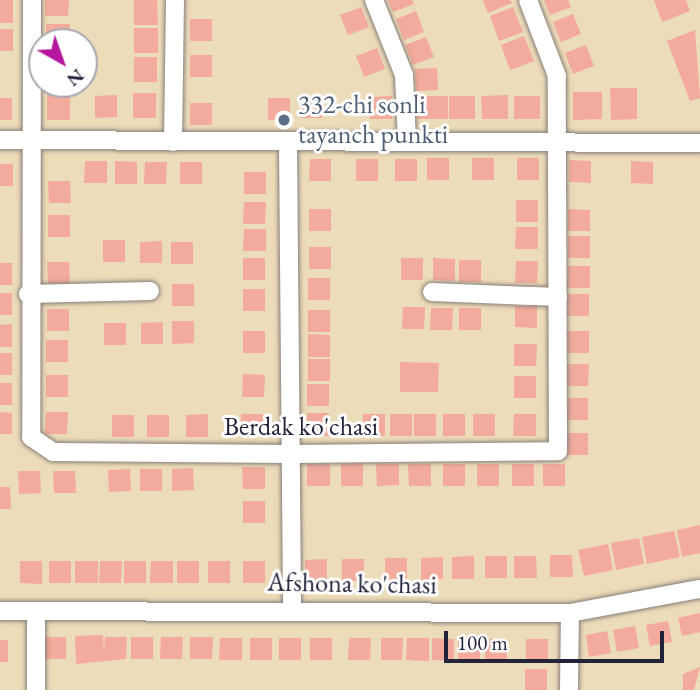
<!DOCTYPE html>
<style>
body{margin:0}
#map{position:relative;width:700px;height:690px;overflow:hidden;background:#eddcb9;font-family:"EB Garamond",serif}
div>[style]{position:absolute}
.building>*{inset:0;background:#f2ab9c}
.roads{filter:drop-shadow(0 0 2px #887f7a) drop-shadow(0 0 2px #887f7a)}
.minor>*{height:18px;margin:-9px;padding:0 9px;transform-origin:9px;border-radius:9px;background:#fff}
.dots>*{width:19px;height:19px;translate:-50% -50%;box-sizing:border-box;border:4px solid #fff;border-radius:50%}
span{translate:-50% -50%;white-space:nowrap;text-align:center;line-height:1.15;-webkit-text-stroke:6px #fff;paint-order:stroke}
.service-label{font-size:26px;color:#4e5e75}
.left{translate:0 -50%;text-align:left}
.street-label{font-size:26px;color:#22223b}
.north{position:absolute;left:28px;top:28px;width:70px;height:70px;box-sizing:border-box;background:#fff;border:2px solid #a7a7b1;border-radius:50%;rotate:140deg;font-size:19px;font-weight:700;line-height:28px;text-align:center;color:#22223b}
.north::after{content:'';display:block;margin:auto;width:24px;height:32px;background:#b5179e;clip-path:polygon(50% 0,100% 100%,50% 72%,0 100%)}
.scale{position:absolute;left:444px;top:631px;width:220px;height:32px;box-sizing:border-box;border:4px solid #22223b;border-top:0;padding-left:9px;font-size:21px;line-height:24px;white-space:nowrap;color:#22223b;-webkit-text-stroke:5px #fff;paint-order:stroke}
</style>
<div id="map">
<div class="building">
<i style="clip-path:polygon(0 0,13px 0,13px 23px,0 23px)"></i>
<i style="clip-path:polygon(45px 0,69px 0,68px 16px,45px 16px)"></i>
<i style="clip-path:polygon(134px 0,157px 0,158px 25px,134px 25px)"></i>
<i style="clip-path:polygon(388px 0,412px 0,414px 4px,393px 12px)"></i>
<i style="clip-path:polygon(483px 0,510px 0,512px 3px,488px 13px)"></i>
<i style="clip-path:polygon(544px 0,568px 0,571px 7px,550px 15px)"></i>
<i style="clip-path:polygon(654px 0,686px 0,690px 11px,662px 22px)"></i>
<i style="clip-path:polygon(361px 7px,369px 27px,348px 35px,340px 15px)"></i>
<i style="clip-path:polygon(513px 7px,523px 32px,499px 41px,490px 16px)"></i>
<i style="clip-path:polygon(416px 11px,424px 32px,404px 40px,396px 19px)"></i>
<i style="clip-path:polygon(573px 14px,581px 34px,561px 42px,553px 22px)"></i>
<i style="clip-path:polygon(190px 19px,212px 19px,212px 41px,190px 41px)"></i>
<i style="clip-path:polygon(46px 24px,70px 24px,70px 42px,46px 42px)"></i>
<i style="clip-path:polygon(134px 28px,158px 28px,158px 53px,134px 53px)"></i>
<i style="clip-path:polygon(0 29px,13px 29px,13px 51px,0 51px)"></i>
<i style="clip-path:polygon(695px 30px,700px 98px,690px 101px,667px 41px)"></i>
<i style="clip-path:polygon(524px 36px,534px 61px,510px 70px,501px 45px)"></i>
<i style="clip-path:polygon(426px 37px,434px 57px,413px 65px,405px 45px)"></i>
<i style="clip-path:polygon(586px 45px,594px 66px,573px 74px,565px 53px)"></i>
<i style="clip-path:polygon(377px 48px,385px 69px,364px 77px,356px 56px)"></i>
<i style="clip-path:polygon(190px 55px,212px 55px,212px 77px,190px 77px)"></i>
<i style="clip-path:polygon(134px 57px,157px 57px,157px 82px,134px 82px)"></i>
<i style="clip-path:polygon(437px 68px,438px 90px,416px 91px,415px 69px)"></i>
<i style="clip-path:polygon(610px 88px,637px 88px,637px 119px,611px 120px)"></i>
<i style="clip-path:polygon(573px 92px,602px 92px,602px 119px,573px 120px)"></i>
<i style="clip-path:polygon(133px 93px,156px 93px,156px 118px,133px 118px)"></i>
<i style="clip-path:polygon(47px 94px,70px 94px,70px 120px,47px 120px)"></i>
<i style="clip-path:polygon(117px 95px,117px 117px,95px 118px,95px 96px)"></i>
<i style="clip-path:polygon(508px 95px,508px 119px,482px 119px,481px 96px)"></i>
<i style="clip-path:polygon(300px 96px,322px 96px,322px 118px,300px 118px)"></i>
<i style="clip-path:polygon(392px 96px,392px 119px,370px 119px,370px 97px)"></i>
<i style="clip-path:polygon(417px 96px,448px 96px,448px 119px,417px 119px)"></i>
<i style="clip-path:polygon(449px 96px,475px 96px,475px 119px,449px 119px)"></i>
<i style="clip-path:polygon(514px 96px,540px 96px,540px 119px,514px 119px)"></i>
<i style="clip-path:polygon(0 98px,12px 98px,12px 120px,0 120px)"></i>
<i style="clip-path:polygon(268px 98px,290px 98px,290px 120px,268px 120px)"></i>
<i style="clip-path:polygon(190px 103px,212px 103px,212px 125px,190px 125px)"></i>
<i style="clip-path:polygon(427px 158px,449px 158px,449px 180px,427px 180px)"></i>
<i style="clip-path:polygon(472px 158px,494px 158px,494px 180px,472px 180px)"></i>
<i style="clip-path:polygon(517px 158px,539px 158px,539px 180px,517px 180px)"></i>
<i style="clip-path:polygon(310px 159px,331px 159px,331px 181px,309px 181px)"></i>
<i style="clip-path:polygon(356px 159px,378px 159px,378px 181px,356px 181px)"></i>
<i style="clip-path:polygon(395px 159px,417px 159px,417px 181px,395px 181px)"></i>
<i style="clip-path:polygon(569px 160px,591px 161px,591px 183px,569px 182px)"></i>
<i style="clip-path:polygon(85px 161px,107px 161px,107px 183px,84px 183px)"></i>
<i style="clip-path:polygon(115px 161px,137px 162px,137px 184px,115px 184px)"></i>
<i style="clip-path:polygon(631px 161px,653px 162px,653px 184px,631px 183px)"></i>
<i style="clip-path:polygon(145px 162px,167px 162px,166px 184px,144px 184px)"></i>
<i style="clip-path:polygon(180px 162px,202px 162px,202px 184px,180px 184px)"></i>
<i style="clip-path:polygon(0 164px,13px 164px,13px 186px,0 186px)"></i>
<i style="clip-path:polygon(244px 172px,266px 172px,266px 194px,244px 194px)"></i>
<i style="clip-path:polygon(48px 181px,70px 181px,71px 203px,49px 203px)"></i>
<i style="clip-path:polygon(516px 200px,538px 200px,538px 222px,516px 222px)"></i>
<i style="clip-path:polygon(244px 202px,266px 202px,265px 224px,243px 224px)"></i>
<i style="clip-path:polygon(309px 209px,331px 209px,331px 231px,309px 231px)"></i>
<i style="clip-path:polygon(568px 209px,590px 210px,590px 231px,568px 231px)"></i>
<i style="clip-path:polygon(48px 215px,70px 215px,70px 237px,48px 237px)"></i>
<i style="clip-path:polygon(516px 227px,538px 227px,538px 249px,515px 249px)"></i>
<i style="clip-path:polygon(244px 229px,266px 229px,266px 251px,243px 251px)"></i>
<i style="clip-path:polygon(568px 236px,590px 236px,590px 258px,568px 258px)"></i>
<i style="clip-path:polygon(103px 240px,125px 240px,125px 262px,103px 262px)"></i>
<i style="clip-path:polygon(162px 241px,162px 263px,140px 263px,140px 242px)"></i>
<i style="clip-path:polygon(171px 242px,193px 242px,193px 264px,171px 264px)"></i>
<i style="clip-path:polygon(309px 247px,331px 247px,331px 269px,309px 269px)"></i>
<i style="clip-path:polygon(243px 258px,265px 258px,265px 280px,243px 280px)"></i>
<i style="clip-path:polygon(401px 258px,423px 258px,423px 280px,401px 280px)"></i>
<i style="clip-path:polygon(433px 258px,455px 259px,455px 281px,433px 280px)"></i>
<i style="clip-path:polygon(459px 260px,481px 260px,481px 282px,459px 282px)"></i>
<i style="clip-path:polygon(516px 261px,538px 261px,537px 283px,515px 283px)"></i>
<i style="clip-path:polygon(47px 262px,69px 262px,70px 284px,48px 285px)"></i>
<i style="clip-path:polygon(0 263px,12px 263px,12px 285px,0 285px)"></i>
<i style="clip-path:polygon(568px 266px,590px 266px,590px 288px,567px 288px)"></i>
<i style="clip-path:polygon(308px 278px,330px 278px,330px 300px,308px 300px)"></i>
<i style="clip-path:polygon(172px 284px,194px 284px,194px 306px,172px 306px)"></i>
<i style="clip-path:polygon(243px 289px,265px 289px,265px 311px,243px 311px)"></i>
<i style="clip-path:polygon(0 293px,12px 293px,12px 315px,0 315px)"></i>
<i style="clip-path:polygon(567px 294px,589px 294px,589px 316px,567px 316px)"></i>
<i style="clip-path:polygon(515px 306px,537px 306px,537px 328px,515px 327px)"></i>
<i style="clip-path:polygon(403px 307px,425px 307px,424px 329px,402px 329px)"></i>
<i style="clip-path:polygon(431px 308px,453px 308px,452px 330px,430px 330px)"></i>
<i style="clip-path:polygon(459px 308px,481px 308px,481px 330px,459px 330px)"></i>
<i style="clip-path:polygon(47px 309px,69px 309px,69px 331px,47px 331px)"></i>
<i style="clip-path:polygon(308px 310px,330px 310px,330px 332px,308px 332px)"></i>
<i style="clip-path:polygon(172px 321px,194px 321px,194px 343px,172px 344px)"></i>
<i style="clip-path:polygon(163px 322px,163px 344px,141px 344px,141px 323px)"></i>
<i style="clip-path:polygon(104px 323px,126px 323px,126px 345px,104px 345px)"></i>
<i style="clip-path:polygon(12px 324px,12px 347px,0 347px,0 325px)"></i>
<i style="clip-path:polygon(243px 331px,265px 331px,265px 353px,243px 353px)"></i>
<i style="clip-path:polygon(567px 331px,589px 331px,589px 353px,567px 353px)"></i>
<i style="clip-path:polygon(308px 334px,330px 335px,330px 357px,308px 357px)"></i>
<i style="clip-path:polygon(46px 340px,68px 340px,68px 362px,46px 362px)"></i>
<i style="clip-path:polygon(514px 344px,537px 344px,536px 366px,514px 366px)"></i>
<i style="clip-path:polygon(0 353px,12px 353px,12px 375px,0 375px)"></i>
<i style="clip-path:polygon(308px 359px,330px 359px,330px 381px,308px 381px)"></i>
<i style="clip-path:polygon(400px 362px,439px 363px,438px 392px,400px 392px)"></i>
<i style="clip-path:polygon(567px 364px,589px 364px,588px 386px,566px 386px)"></i>
<i style="clip-path:polygon(243px 374px,265px 375px,264px 397px,242px 397px)"></i>
<i style="clip-path:polygon(46px 375px,68px 375px,68px 397px,46px 397px)"></i>
<i style="clip-path:polygon(514px 376px,536px 376px,536px 398px,514px 398px)"></i>
<i style="clip-path:polygon(0 383px,12px 383px,12px 405px,0 405px)"></i>
<i style="clip-path:polygon(307px 384px,329px 384px,329px 406px,307px 406px)"></i>
<i style="clip-path:polygon(566px 398px,588px 398px,588px 420px,566px 420px)"></i>
<i style="clip-path:polygon(0 412px,12px 413px,12px 434px,0 434px)"></i>
<i style="clip-path:polygon(46px 412px,68px 412px,67px 434px,45px 434px)"></i>
<i style="clip-path:polygon(307px 413px,329px 413px,329px 436px,307px 435px)"></i>
<i style="clip-path:polygon(208px 414px,208px 437px,186px 437px,186px 415px)"></i>
<i style="clip-path:polygon(241px 414px,263px 414px,263px 436px,241px 436px)"></i>
<i style="clip-path:polygon(363px 414px,385px 414px,385px 436px,363px 436px)"></i>
<i style="clip-path:polygon(390px 414px,412px 414px,412px 436px,390px 436px)"></i>
<i style="clip-path:polygon(414px 414px,436px 414px,436px 436px,414px 436px)"></i>
<i style="clip-path:polygon(443px 414px,465px 414px,465px 436px,443px 436px)"></i>
<i style="clip-path:polygon(473px 414px,495px 414px,495px 436px,473px 436px)"></i>
<i style="clip-path:polygon(514px 414px,536px 414px,536px 436px,513px 436px)"></i>
<i style="clip-path:polygon(112px 415px,134px 415px,134px 437px,112px 437px)"></i>
<i style="clip-path:polygon(147px 415px,169px 415px,169px 437px,147px 437px)"></i>
<i style="clip-path:polygon(566px 433px,588px 433px,588px 455px,566px 455px)"></i>
<i style="clip-path:polygon(363px 463px,363px 486px,341px 486px,341px 464px)"></i>
<i style="clip-path:polygon(307px 464px,330px 464px,330px 486px,307px 486px)"></i>
<i style="clip-path:polygon(376px 464px,399px 464px,399px 485px,377px 486px)"></i>
<i style="clip-path:polygon(408px 464px,431px 464px,431px 486px,409px 486px)"></i>
<i style="clip-path:polygon(443px 464px,465px 464px,465px 486px,443px 486px)"></i>
<i style="clip-path:polygon(477px 464px,499px 464px,499px 486px,477px 486px)"></i>
<i style="clip-path:polygon(512px 464px,534px 464px,534px 486px,512px 486px)"></i>
<i style="clip-path:polygon(543px 464px,565px 464px,565px 486px,543px 486px)"></i>
<i style="clip-path:polygon(242px 467px,265px 467px,265px 489px,243px 489px)"></i>
<i style="clip-path:polygon(193px 468px,194px 490px,172px 491px,172px 469px)"></i>
<i style="clip-path:polygon(130px 469px,131px 491px,109px 492px,108px 470px)"></i>
<i style="clip-path:polygon(140px 469px,162px 469px,162px 491px,140px 491px)"></i>
<i style="clip-path:polygon(18px 471px,40px 471px,41px 493px,19px 494px)"></i>
<i style="clip-path:polygon(53px 471px,75px 471px,76px 493px,54px 493px)"></i>
<i style="clip-path:polygon(0 487px,10px 487px,11px 509px,0 509px)"></i>
<i style="clip-path:polygon(243px 501px,265px 501px,265px 523px,243px 523px)"></i>
<i style="clip-path:polygon(700px 525px,700px 553px,682px 557px,677px 530px)"></i>
<i style="clip-path:polygon(674px 531px,680px 557px,647px 564px,642px 537px)"></i>
<i style="clip-path:polygon(639px 538px,644px 564px,616px 570px,611px 543px)"></i>
<i style="clip-path:polygon(608px 544px,613px 570px,584px 576px,578px 550px)"></i>
<i style="clip-path:polygon(550px 555px,572px 555px,573px 577px,550px 577px)"></i>
<i style="clip-path:polygon(474px 556px,474px 579px,452px 579px,452px 557px)"></i>
<i style="clip-path:polygon(485px 556px,507px 556px,507px 578px,485px 578px)"></i>
<i style="clip-path:polygon(514px 556px,536px 556px,537px 578px,514px 578px)"></i>
<i style="clip-path:polygon(443px 557px,443px 579px,421px 580px,421px 558px)"></i>
<i style="clip-path:polygon(385px 558px,407px 558px,407px 580px,385px 580px)"></i>
<i style="clip-path:polygon(327px 559px,327px 581px,305px 582px,305px 560px)"></i>
<i style="clip-path:polygon(342px 559px,364px 559px,364px 581px,342px 581px)"></i>
<i style="clip-path:polygon(20px 561px,42px 561px,42px 584px,20px 583px)"></i>
<i style="clip-path:polygon(49px 561px,71px 561px,71px 583px,49px 583px)"></i>
<i style="clip-path:polygon(75px 561px,98px 561px,98px 583px,75px 583px)"></i>
<i style="clip-path:polygon(100px 561px,122px 561px,121px 583px,99px 583px)"></i>
<i style="clip-path:polygon(124px 561px,146px 561px,146px 583px,124px 583px)"></i>
<i style="clip-path:polygon(151px 561px,173px 561px,173px 583px,150px 583px)"></i>
<i style="clip-path:polygon(177px 561px,199px 561px,199px 583px,177px 583px)"></i>
<i style="clip-path:polygon(208px 561px,230px 561px,230px 583px,208px 583px)"></i>
<i style="clip-path:polygon(243px 561px,265px 561px,265px 583px,243px 583px)"></i>
<i style="clip-path:polygon(700px 613px,700px 632px,682px 636px,678px 618px)"></i>
<i style="clip-path:polygon(668px 621px,672px 642px,650px 646px,646px 625px)"></i>
<i style="clip-path:polygon(635px 626px,639px 648px,617px 652px,613px 630px)"></i>
<i style="clip-path:polygon(607px 631px,611px 653px,589px 657px,586px 635px)"></i>
<i style="clip-path:polygon(103px 635px,104px 652px,105px 637px,127px 637px,126px 659px,76px 664px,75px 636px)"></i>
<i style="clip-path:polygon(44px 637px,66px 637px,66px 659px,44px 659px)"></i>
<i style="clip-path:polygon(131px 637px,153px 637px,153px 659px,131px 659px)"></i>
<i style="clip-path:polygon(161px 637px,183px 637px,182px 659px,160px 659px)"></i>
<i style="clip-path:polygon(190px 637px,213px 637px,212px 659px,190px 659px)"></i>
<i style="clip-path:polygon(220px 638px,242px 638px,242px 660px,219px 660px)"></i>
<i style="clip-path:polygon(250px 638px,272px 638px,272px 660px,250px 660px)"></i>
<i style="clip-path:polygon(279px 638px,301px 638px,301px 660px,279px 660px)"></i>
<i style="clip-path:polygon(310px 638px,332px 638px,332px 660px,310px 660px)"></i>
<i style="clip-path:polygon(349px 638px,371px 638px,370px 660px,348px 660px)"></i>
<i style="clip-path:polygon(381px 638px,403px 638px,402px 660px,381px 660px)"></i>
<i style="clip-path:polygon(407px 638px,429px 638px,429px 661px,406px 660px)"></i>
<i style="clip-path:polygon(432px 638px,454px 639px,454px 661px,432px 660px)"></i>
<i style="clip-path:polygon(458px 639px,480px 639px,480px 661px,458px 661px)"></i>
<i style="clip-path:polygon(485px 639px,507px 639px,507px 661px,485px 661px)"></i>
<i style="clip-path:polygon(526px 639px,548px 639px,548px 661px,526px 661px)"></i>
<i style="clip-path:polygon(0 640px,8px 640px,8px 662px,0 662px)"></i>
<i style="clip-path:polygon(700px 667px,694px 690px,683px 690px,683px 674px)"></i>
<i style="clip-path:polygon(525px 669px,547px 669px,547px 690px,525px 690px)"></i>
</div>
<div class="roads">
<div class="minor">
<i style="left:32px;top:0;width:437px;rotate:90.1deg"></i>
<i style="left:31px;top:437px;width:27px;rotate:34deg"></i>
<i style="left:53px;top:452px;width:238px;rotate:0.5deg"></i>
<i style="left:291px;top:454px;width:267px;rotate:-0.6deg"></i>
<i style="left:558px;top:451px;width:375px;rotate:-90.2deg"></i>
<i style="left:557px;top:76px;width:81px;rotate:-110.9deg"></i>
<i style="left:374px;top:0;width:81px;rotate:68.2deg"></i>
<i style="left:404px;top:75px;width:67px;rotate:87.4deg"></i>
<i style="left:0;top:140px;width:700px;rotate:0.25deg"></i>
<i style="left:173px;top:142px;width:142px;rotate:-89.2deg"></i>
<i style="left:288px;top:143px;width:465px;rotate:89.5deg"></i>
<i style="left:432px;top:292px;width:126px;rotate:2.3deg"></i>
<i style="left:28px;top:294px;width:122px;rotate:-1.4deg"></i>
<i style="left:0;top:611px;width:570px;rotate:0.2deg"></i>
<i style="left:570px;top:613px;width:132px;rotate:-10.5deg"></i>
<i style="left:36px;top:690px;width:78px;rotate:-90deg"></i>
<i style="left:569px;top:690px;width:77px;rotate:-89.3deg"></i>
</div>
</div>
<div class="dots">
<i style="left:284px;top:120px;background:#5c6f8a"></i>
</div>
<div class="service-label">
<span class="left" style="left:298px;top:120px">332-chi sonli<br>tayanch punkti</span>
</div>
<div class="street-label">
<span style="left:301px;top:427px">Berdak ko'chasi</span>
<span style="left:352px;top:584px;rotate:1deg">Afshona ko'chasi</span>
</div>
<div class="north">N</div>
<div class="scale">100 m</div>
</div>
